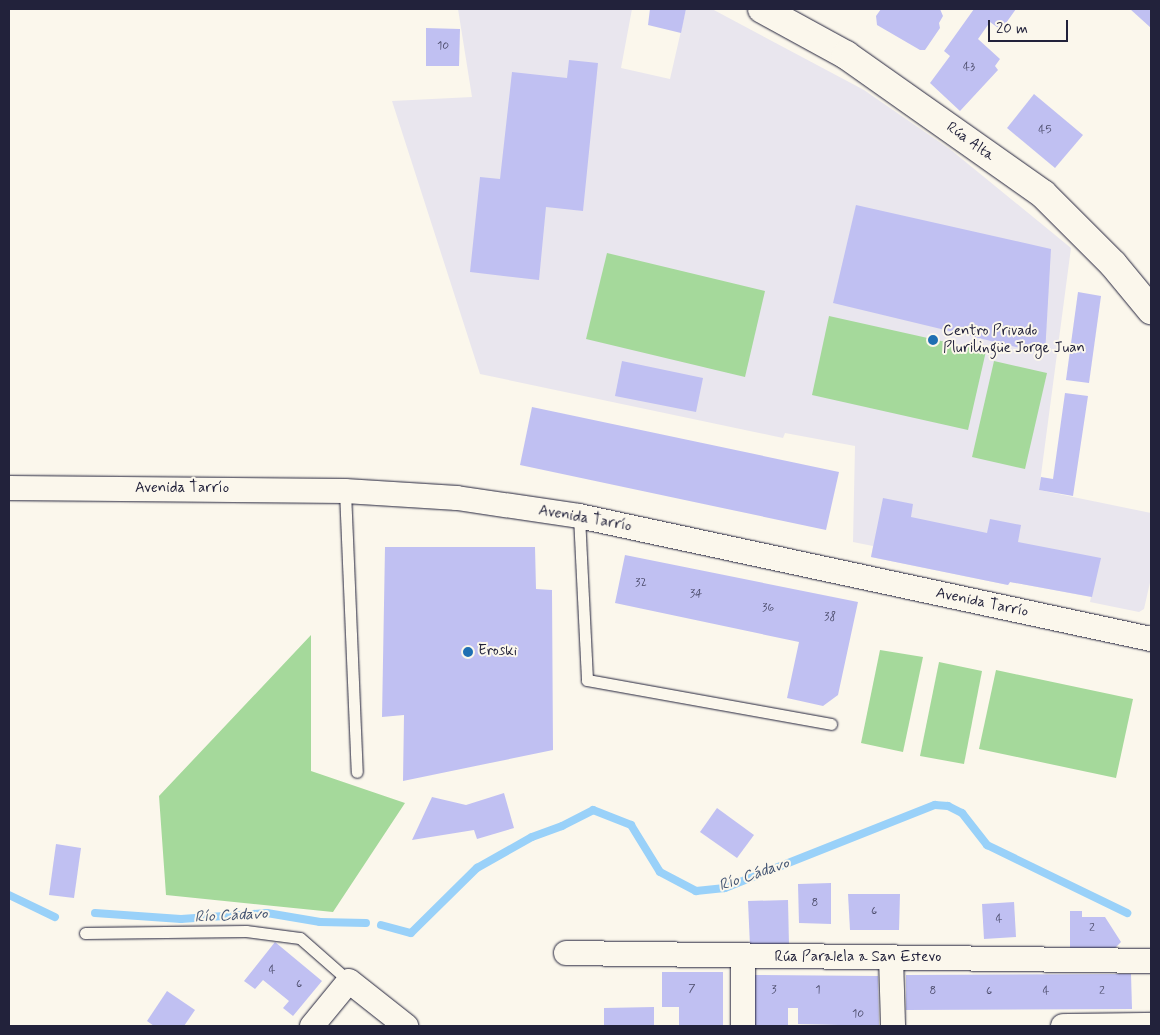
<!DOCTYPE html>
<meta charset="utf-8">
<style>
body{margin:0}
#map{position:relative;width:1160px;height:1035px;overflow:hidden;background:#fbf7ec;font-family:Mynerve,sans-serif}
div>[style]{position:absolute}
.built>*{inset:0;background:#e9e6ee}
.green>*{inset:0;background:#a5d99b}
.stream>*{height:8px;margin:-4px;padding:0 4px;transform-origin:4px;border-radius:4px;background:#99d1f9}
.building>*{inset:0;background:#c0c0f2}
.roads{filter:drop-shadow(0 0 1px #22223b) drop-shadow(0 0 1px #22223b)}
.service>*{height:11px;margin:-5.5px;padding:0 5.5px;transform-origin:5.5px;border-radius:5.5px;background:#fbf7ec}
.minor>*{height:24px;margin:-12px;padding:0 12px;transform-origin:12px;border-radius:12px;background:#fbf7ec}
.tertiary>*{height:28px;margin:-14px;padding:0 14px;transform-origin:14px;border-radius:14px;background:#fbf7ec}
.dots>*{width:14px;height:14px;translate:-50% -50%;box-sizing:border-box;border:2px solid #fbf7ec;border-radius:50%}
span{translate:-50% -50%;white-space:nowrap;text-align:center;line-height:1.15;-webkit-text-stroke:4px #fbf7ec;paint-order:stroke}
.number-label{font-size:12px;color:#4a4a69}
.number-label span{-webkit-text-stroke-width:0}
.street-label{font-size:15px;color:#22223b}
.poi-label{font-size:15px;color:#22223b}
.left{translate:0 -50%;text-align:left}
.water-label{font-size:16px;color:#465774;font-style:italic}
.frame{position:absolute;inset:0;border:10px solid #22223b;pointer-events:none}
.scale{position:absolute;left:988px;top:20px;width:80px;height:22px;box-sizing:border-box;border:2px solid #22223b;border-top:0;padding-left:6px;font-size:15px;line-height:18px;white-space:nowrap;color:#22223b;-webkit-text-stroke:4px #fbf7ec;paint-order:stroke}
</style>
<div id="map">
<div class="built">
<i style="clip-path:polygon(458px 9px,632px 9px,621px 68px,670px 79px,686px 9px,712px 9px,864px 90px,951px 150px,1071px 248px,1039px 490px,1151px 513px,1151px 578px,1144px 609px,1139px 612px,1090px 602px,1091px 597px,1010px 582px,1008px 585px,871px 557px,873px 546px,853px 542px,855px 446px,785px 433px,783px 438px,480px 374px,392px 101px,472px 97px)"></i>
</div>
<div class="green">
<i style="clip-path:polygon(607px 253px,765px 291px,745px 377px,586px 339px)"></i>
<i style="clip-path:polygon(829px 316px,986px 351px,968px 430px,812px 395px)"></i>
<i style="clip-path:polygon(994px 361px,1047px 373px,1025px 469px,972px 457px)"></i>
<i style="clip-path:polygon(311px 635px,311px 771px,405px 803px,333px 912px,166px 895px,159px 796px)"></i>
<i style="clip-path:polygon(880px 650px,923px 657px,903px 752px,861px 743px)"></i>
<i style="clip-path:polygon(939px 662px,982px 671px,964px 764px,920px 756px)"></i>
<i style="clip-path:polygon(996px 670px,1133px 699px,1116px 778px,979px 749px)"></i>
</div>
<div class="stream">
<i style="left:9px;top:895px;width:51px;rotate:25.6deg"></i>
<i style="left:95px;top:913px;width:86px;rotate:4deg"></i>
<i style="left:181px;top:919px;width:86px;rotate:-4deg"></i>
<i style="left:267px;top:913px;width:54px;rotate:9.6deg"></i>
<i style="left:320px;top:922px;width:46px;rotate:1.2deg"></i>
<i style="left:381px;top:925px;width:31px;rotate:15deg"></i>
<i style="left:411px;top:933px;width:93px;rotate:-44.6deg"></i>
<i style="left:477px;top:868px;width:63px;rotate:-29.4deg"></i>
<i style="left:532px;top:837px;width:32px;rotate:-20deg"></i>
<i style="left:562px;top:826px;width:35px;rotate:-27deg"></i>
<i style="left:593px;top:810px;width:41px;rotate:21.5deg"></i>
<i style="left:631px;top:825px;width:55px;rotate:58.3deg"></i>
<i style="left:660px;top:872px;width:41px;rotate:27.8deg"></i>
<i style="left:696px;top:891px;width:29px;rotate:-6deg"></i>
<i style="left:725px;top:888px;width:226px;rotate:-21.6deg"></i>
<i style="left:935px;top:805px;width:13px;rotate:4deg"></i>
<i style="left:948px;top:806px;width:16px;rotate:27deg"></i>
<i style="left:962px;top:813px;width:41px;rotate:52deg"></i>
<i style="left:987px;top:845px;width:156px;rotate:25.9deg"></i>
</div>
<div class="building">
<i style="clip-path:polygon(650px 9px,686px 9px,681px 33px,648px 25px)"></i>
<i style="clip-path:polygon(881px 9px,940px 9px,943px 16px,939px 23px,940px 28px,925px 50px,920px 50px,877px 25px,876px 16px)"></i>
<i style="clip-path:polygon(974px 9px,1016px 9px,1001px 30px,990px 22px,978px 39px,1000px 59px,995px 66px,998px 70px,960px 111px,930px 83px,950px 56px,944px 51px)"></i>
<i style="clip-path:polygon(1130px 9px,1151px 9px,1151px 28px)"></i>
<i style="clip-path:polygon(426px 28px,460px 29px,459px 66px,426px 66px)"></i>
<i style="clip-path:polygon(569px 60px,598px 63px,583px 211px,546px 207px,539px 280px,470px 272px,480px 177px,500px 179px,512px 72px,567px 78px)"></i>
<i style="clip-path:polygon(1034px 94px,1083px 135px,1055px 168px,1007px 128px)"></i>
<i style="clip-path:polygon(856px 205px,1051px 249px,1045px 354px,833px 303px)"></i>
<i style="clip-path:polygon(1078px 292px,1101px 296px,1089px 383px,1066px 380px)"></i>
<i style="clip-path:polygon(622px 361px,703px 378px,696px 412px,615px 396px)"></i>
<i style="clip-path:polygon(1065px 393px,1088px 396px,1073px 496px,1039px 490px,1041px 477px,1053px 479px)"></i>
<i style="clip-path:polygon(532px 407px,839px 472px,826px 530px,520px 465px)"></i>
<i style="clip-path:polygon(883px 498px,913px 504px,911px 517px,987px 533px,990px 519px,1021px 525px,1018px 542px,1101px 558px,1092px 597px,1010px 582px,1008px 585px,871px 557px)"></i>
<i style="clip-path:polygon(385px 547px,535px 547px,536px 589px,552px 590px,553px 750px,403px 781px,404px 715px,382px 717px)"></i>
<i style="clip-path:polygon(625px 555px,858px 602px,838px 695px,823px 706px,787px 698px,799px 642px,615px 603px)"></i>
<i style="clip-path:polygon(504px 793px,514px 828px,477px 839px,474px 830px,412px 840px,432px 797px,466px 805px)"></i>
<i style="clip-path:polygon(717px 808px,754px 835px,737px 858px,700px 832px)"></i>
<i style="clip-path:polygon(56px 844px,81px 848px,74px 898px,49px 895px)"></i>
<i style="clip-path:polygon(831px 883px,831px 924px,799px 923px,798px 884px)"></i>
<i style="clip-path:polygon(848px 894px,900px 894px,899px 930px,850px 930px)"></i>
<i style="clip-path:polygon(788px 900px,789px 946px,750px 946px,748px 901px)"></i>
<i style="clip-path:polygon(1014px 902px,1016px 937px,984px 939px,982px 904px)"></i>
<i style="clip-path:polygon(1070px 911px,1082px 911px,1082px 917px,1105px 917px,1121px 942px,1115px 948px,1070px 949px)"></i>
<i style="clip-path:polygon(275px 942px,322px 981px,293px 1016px,283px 1008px,289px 1001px,263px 980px,255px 989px,244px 981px)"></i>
<i style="clip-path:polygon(662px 972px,723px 972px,723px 1026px,679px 1026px,679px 1007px,662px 1007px)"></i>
<i style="clip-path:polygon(1131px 974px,1132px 1009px,906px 1010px,906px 975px)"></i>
<i style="clip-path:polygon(750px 975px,878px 976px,879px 1026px,798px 1024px,798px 1008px,788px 1008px,788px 1026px,751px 1026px)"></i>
<i style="clip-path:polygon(167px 991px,195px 1010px,184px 1026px,154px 1026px,147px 1021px)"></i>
<i style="clip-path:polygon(654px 1007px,654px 1026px,604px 1026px,604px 1008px)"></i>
</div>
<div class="roads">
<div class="service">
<i style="left:345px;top:491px;width:281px;rotate:87.6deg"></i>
<i style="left:579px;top:516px;width:164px;rotate:87.2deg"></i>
<i style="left:587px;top:680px;width:248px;rotate:10.2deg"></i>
<i style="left:85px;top:933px;width:161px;rotate:-0.7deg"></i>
<i style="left:246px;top:931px;width:54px;rotate:7.4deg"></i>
<i style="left:300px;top:938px;width:65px;rotate:41.3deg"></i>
</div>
<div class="minor">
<i style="left:9px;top:488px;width:336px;rotate:0.5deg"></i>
<i style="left:345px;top:491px;width:112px;rotate:3.6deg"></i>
<i style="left:457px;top:498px;width:123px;rotate:8.4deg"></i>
<i style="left:579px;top:516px;width:585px;rotate:12.14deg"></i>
<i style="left:566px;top:953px;width:585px;rotate:0.78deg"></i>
<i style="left:891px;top:957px;width:69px;rotate:88.3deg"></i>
<i style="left:743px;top:958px;width:68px;rotate:90deg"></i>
<i style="left:312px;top:1026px;width:58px;rotate:-50.6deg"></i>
<i style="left:349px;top:981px;width:73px;rotate:38.3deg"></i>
<i style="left:1063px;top:1026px;width:88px;rotate:-0.7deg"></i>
</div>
<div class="tertiary">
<i style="left:762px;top:9px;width:96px;rotate:28.7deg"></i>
<i style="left:846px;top:55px;width:241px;rotate:35.2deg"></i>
<i style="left:1043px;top:194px;width:99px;rotate:45deg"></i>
<i style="left:1113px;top:264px;width:60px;rotate:50.4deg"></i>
</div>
</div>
<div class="dots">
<i style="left:933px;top:340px;background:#1f6fb2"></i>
<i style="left:468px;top:652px;background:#1f6fb2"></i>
</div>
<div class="number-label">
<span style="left:443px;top:47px">10</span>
<span style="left:969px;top:68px">43</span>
<span style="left:1045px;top:131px">45</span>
<span style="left:641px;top:584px">32</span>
<span style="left:696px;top:595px">34</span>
<span style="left:768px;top:609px">36</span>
<span style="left:830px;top:618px">38</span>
<span style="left:815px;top:904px">8</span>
<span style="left:874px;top:912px">6</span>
<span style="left:999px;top:920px">4</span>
<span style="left:1092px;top:929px">2</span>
<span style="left:272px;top:971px">4</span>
<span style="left:299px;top:985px">6</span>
<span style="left:692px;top:990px">7</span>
<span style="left:774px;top:991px">3</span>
<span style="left:818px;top:991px">1</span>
<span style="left:933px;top:992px">8</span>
<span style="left:989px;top:992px">6</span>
<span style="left:1046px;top:992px">4</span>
<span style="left:1102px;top:992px">2</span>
<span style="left:858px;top:1015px">10</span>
</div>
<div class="street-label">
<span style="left:970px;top:142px;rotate:36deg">Rúa Alta</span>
<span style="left:182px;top:489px">Avenida Tarrío</span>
<span style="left:585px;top:519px;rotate:10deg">Avenida Tarrío</span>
<span style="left:982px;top:603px;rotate:12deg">Avenida Tarrío</span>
<span style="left:858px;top:958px">Rúa Paralela a San Estevo</span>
</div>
<div class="poi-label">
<span class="left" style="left:943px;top:340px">Centro Privado<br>Plurilingüe Jorge Juan</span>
<span class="left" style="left:478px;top:652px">Eroski</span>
</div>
<div class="water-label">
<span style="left:754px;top:875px;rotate:-19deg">Río Cádavo</span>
<span style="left:231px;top:916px;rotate:-3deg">Río Cádavo</span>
</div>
<div class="frame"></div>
<div class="scale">20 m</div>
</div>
